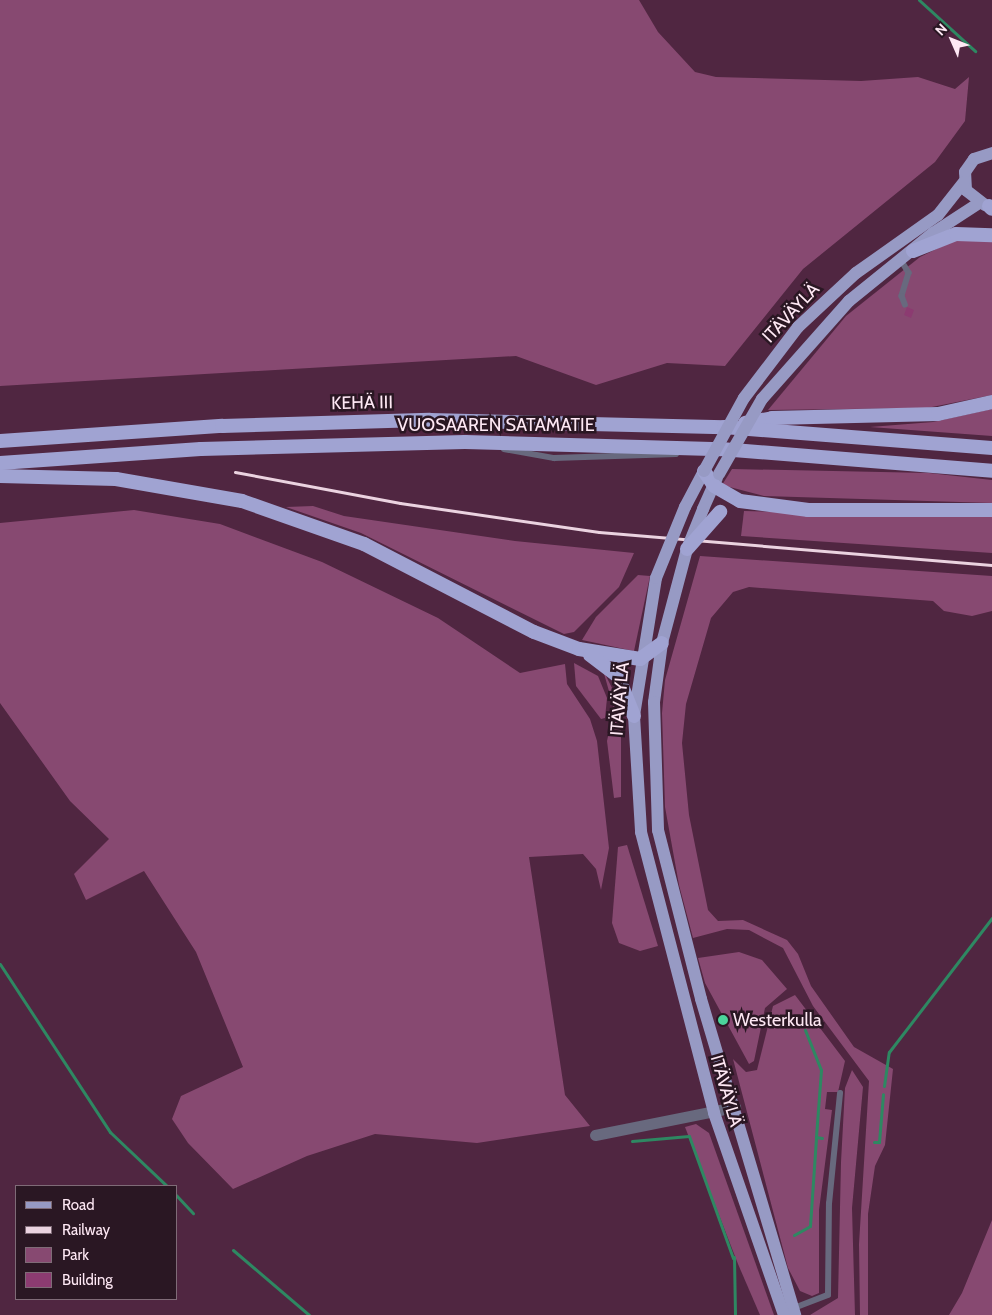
<!DOCTYPE html>
<meta charset="utf-8">
<style>
body{margin:0}
#map{position:relative;width:992px;height:1315px;overflow:hidden;background:#502641;font-family:Cabin,sans-serif}
div>[style]{position:absolute}
.green>*{inset:0;background:#874971}
.stream>*{height:3px;margin:-1.5px;padding:0 1.5px;transform-origin:1.5px;border-radius:1.5px;background:#2e8862}
.building>*{inset:0;background:#8c3b71}
.service>*{height:5.5px;margin:-2.75px;padding:0 2.75px;transform-origin:2.75px;border-radius:2.75px;background:#68697e}
.minor>*{height:11px;margin:-5.5px;padding:0 5.5px;transform-origin:5.5px;border-radius:5.5px;background:#68697e}
.primary>*{height:12px;margin:-6px;padding:0 6px;transform-origin:6px;border-radius:6px;background:#979ac4}
.trunk>*{height:14px;margin:-7px;padding:0 7px;transform-origin:7px;border-radius:7px;background:#a0a3d2}
.rail>*{height:3px;margin:-1.5px;padding:0 1.5px;transform-origin:1.5px;border-radius:1.5px;background:#ebd3e0}
.primary-bridge>*{height:12px;margin:-6px;padding:0 6px;transform-origin:6px;border-radius:6px;background:#979ac4}
.trunk-bridge>*{height:14px;margin:-7px;padding:0 7px;transform-origin:7px;border-radius:7px;background:#a0a3d2}
.dots>*{width:14px;height:14px;translate:-50% -50%;box-sizing:border-box;border:2px solid #2a1723;border-radius:50%}
span{translate:-50% -50%;white-space:nowrap;text-align:center;line-height:1.15;-webkit-text-stroke:5px #2a1723;paint-order:stroke}
.street-label{font-size:18px;color:#fee8f4}
.poi-label{font-size:18px;color:#fee8f4}
.left{translate:0 -50%;text-align:left}
.legend{position:absolute;left:15px;top:1185px;width:162px;height:115px;box-sizing:border-box;background:#2a1723;border:1px solid #7f6b77;margin:0;padding:6px 9px;list-style:none;font-size:15px;color:#fee8f4}
.legend li{display:flex;align-items:center;gap:10px;height:25px}
.legend b{width:25px;border:1px solid #7f6b77}
.north{position:absolute;left:927px;top:15px;width:50px;height:50px;-webkit-text-stroke:4px #2a1723;paint-order:stroke;rotate:314deg;font-size:14px;font-weight:700;line-height:20px;text-align:center;color:#fee8f4}
.north::after{content:'';display:block;margin:auto;width:18px;height:22px;background:#fee8f4;clip-path:polygon(50% 0,100% 100%,50% 72%,0 100%)}
</style>
<div id="map">
<div class="green">
<i style="clip-path:polygon(0 0,639px 0,658px 32px,695px 72px,716px 77px,861px 81px,918px 77px,955px 89px,969px 77px,965px 121px,935px 162px,803px 269px,725px 366px,667px 363px,596px 385px,516px 356px,0 386px)"></i>
<i style="clip-path:polygon(959px 238px,992px 242px,992px 395px,927px 408px,768px 410px,846px 316px,920px 257px)"></i>
<i style="clip-path:polygon(992px 409px,992px 436px,870px 427px,933px 422px)"></i>
<i style="clip-path:polygon(732px 469px,929px 473px,992px 480px,992px 503px,764px 496px,722px 485px)"></i>
<i style="clip-path:polygon(313px 506px,344px 516px,515px 541px,634px 553px,619px 587px,574px 632px,564px 634px,361px 533px,286px 507px)"></i>
<i style="clip-path:polygon(134px 510px,220px 524px,322px 562px,438px 618px,520px 673px,565px 664px,567px 684px,590px 719px,597px 741px,609px 848px,601px 890px,596px 869px,583px 854px,529px 857px,565px 1095px,590px 1126px,477px 1143px,375px 1134px,307px 1156px,233px 1189px,188px 1143px,172px 1119px,181px 1096px,243px 1067px,196px 952px,144px 871px,86px 900px,74px 874px,109px 839px,70px 801px,0 703px,0 523px)"></i>
<i style="clip-path:polygon(744px 511px,992px 517px,992px 553px,741px 536px)"></i>
<i style="clip-path:polygon(700px 556px,992px 576px,992px 611px,972px 616px,944px 611px,933px 601px,749px 587px,733px 592px,711px 618px,686px 704px,682px 743px,689px 815px,708px 910px,718px 921px,743px 920px,787px 940px,798px 954px,811px 986px,854px 1047px,893px 1069px,885px 1145px,875px 1166px,868px 1214px,868px 1315px,860px 1315px,859px 1244px,869px 1081px,813px 1006px,783px 948px,749px 930px,727px 929px,693px 938px,679px 885px,665px 807px,662px 713px,665px 680px)"></i>
<i style="clip-path:polygon(638px 575px,650px 576px,634px 651px,582px 640px,596px 617px)"></i>
<i style="clip-path:polygon(574px 663px,598px 676px,607px 698px,605px 718px,601px 719px,576px 686px)"></i>
<i style="clip-path:polygon(603px 670px,621px 706px,621px 797px,614px 798px,607px 741px,614px 709px)"></i>
<i style="clip-path:polygon(627px 845px,658px 946px,640px 951px,619px 943px,612px 923px,618px 847px)"></i>
<i style="clip-path:polygon(739px 952px,762px 960px,787px 989px,765px 1008px,754px 1061px,749px 1064px,705px 983px,698px 958px)"></i>
<i style="clip-path:polygon(795px 995px,845px 1061px,838px 1092px,827px 1092px,825px 1109px,832px 1110px,819px 1210px,819px 1293px,812px 1296px,800px 1291px,788px 1268px,733px 1059px,746px 1072px,757px 1070px,773px 1006px)"></i>
<i style="clip-path:polygon(852px 1070px,863px 1087px,852px 1208px,855px 1315px,810px 1315px,838px 1298px,841px 1162px,845px 1088px)"></i>
<i style="clip-path:polygon(696px 1124px,709px 1133px,774px 1315px,760px 1315px,738px 1264px,685px 1127px)"></i>
<i style="clip-path:polygon(992px 1220px,992px 1315px,949px 1315px,962px 1293px)"></i>
</div>
<div class="stream">
<i style="left:919px;top:0;width:76px;rotate:42.3deg"></i>
<i style="left:0;top:964px;width:201px;rotate:56.8deg"></i>
<i style="left:110px;top:1132px;width:79px;rotate:43.5deg"></i>
<i style="left:805px;top:1030px;width:43px;rotate:68.2deg"></i>
<i style="left:821px;top:1070px;width:67px;rotate:94.3deg"></i>
<i style="left:884px;top:1086px;width:34px;rotate:-82deg"></i>
<i style="left:889px;top:1052px;width:169px;rotate:-52.5deg"></i>
<i style="left:632px;top:1141px;width:57px;rotate:-5deg"></i>
<i style="left:689px;top:1136px;width:130px;rotate:70.2deg"></i>
<i style="left:874px;top:1142px;width:5px"></i>
<i style="left:879px;top:1142px;width:48px;rotate:-85.2deg"></i>
<i style="left:176px;top:1195px;width:25px;rotate:47deg"></i>
<i style="left:794px;top:1235px;width:18px;rotate:-29deg"></i>
<i style="left:810px;top:1226px;width:89px;rotate:-86.1deg"></i>
<i style="left:816px;top:1137px;width:6px;rotate:9deg"></i>
<i style="left:233px;top:1250px;width:100px;rotate:40.5deg"></i>
<i style="left:734px;top:1257px;width:58px;rotate:89deg"></i>
</div>
<div class="building">
<i style="clip-path:polygon(907px 307px,914px 310px,911px 318px,904px 315px)"></i>
</div>
<div class="service">
<i style="left:901px;top:260px;width:15px;rotate:58deg"></i>
<i style="left:909px;top:273px;width:24px;rotate:107deg"></i>
<i style="left:902px;top:296px;width:9px;rotate:69deg"></i>
<i style="left:504px;top:449px;width:51px;rotate:10.2deg"></i>
<i style="left:554px;top:458px;width:122px;rotate:-1.9deg"></i>
<i style="left:794px;top:1308px;width:36px;rotate:-21deg"></i>
<i style="left:828px;top:1295px;width:91px;rotate:-89.4deg"></i>
<i style="left:829px;top:1204px;width:111px;rotate:-84.3deg"></i>
</div>
<div class="minor">
<i style="left:595px;top:1135px;width:143px;rotate:-11.3deg"></i>
</div>
<div class="primary">
<i style="left:985px;top:205px;width:24px;rotate:-142deg"></i>
<i style="left:966px;top:190px;width:18px;rotate:-93deg"></i>
<i style="left:965px;top:172px;width:16px;rotate:-55deg"></i>
<i style="left:974px;top:159px;width:19px;rotate:-18deg"></i>
<i style="left:744px;top:398px;width:89px;rotate:-52.7deg"></i>
<i style="left:798px;top:327px;width:79px;rotate:-43deg"></i>
<i style="left:856px;top:273px;width:100px;rotate:-35.3deg"></i>
<i style="left:938px;top:215px;width:42px;rotate:-51.8deg"></i>
<i style="left:762px;top:399px;width:131px;rotate:-48.4deg"></i>
<i style="left:849px;top:301px;width:108px;rotate:-39deg"></i>
<i style="left:933px;top:233px;width:55px;rotate:-33.1deg"></i>
<i style="left:685px;top:507px;width:41px;rotate:-62.2deg"></i>
<i style="left:703px;top:509px;width:34px;rotate:-66deg"></i>
<i style="left:687px;top:549px;width:97px;rotate:104.9deg"></i>
<i style="left:662px;top:643px;width:60px;rotate:97.7deg"></i>
<i style="left:654px;top:702px;width:128px;rotate:88.2deg"></i>
<i style="left:658px;top:830px;width:174px;rotate:75.7deg"></i>
<i style="left:701px;top:999px;width:330px;rotate:73.4deg"></i>
<i style="left:656px;top:578px;width:140px;rotate:99.1deg"></i>
<i style="left:634px;top:716px;width:116px;rotate:86.5deg"></i>
<i style="left:641px;top:832px;width:290px;rotate:75.4deg"></i>
<i style="left:714px;top:1113px;width:214px;rotate:70.9deg"></i>
</div>
<div class="trunk">
<i style="left:989px;top:206px;width:4px;rotate:45deg"></i>
<i style="left:913px;top:251px;width:46px;rotate:-21.6deg"></i>
<i style="left:956px;top:234px;width:36px;rotate:2deg"></i>
<i style="left:745px;top:423px;width:27px;rotate:-10deg"></i>
<i style="left:772px;top:418px;width:166px;rotate:-1.4deg"></i>
<i style="left:938px;top:414px;width:55px;rotate:-12.5deg"></i>
<i style="left:0;top:441px;width:223px;rotate:-3.9deg"></i>
<i style="left:222px;top:426px;width:208px;rotate:-1.7deg"></i>
<i style="left:430px;top:420px;width:294px;rotate:1.4deg"></i>
<i style="left:724px;top:427px;width:269px;rotate:4.5deg"></i>
<i style="left:0;top:463px;width:201px;rotate:-4deg"></i>
<i style="left:201px;top:449px;width:264px;rotate:-1.5deg"></i>
<i style="left:465px;top:442px;width:256px;rotate:1.6deg"></i>
<i style="left:721px;top:449px;width:272px;rotate:4.6deg"></i>
<i style="left:704px;top:471px;width:18px;rotate:56deg"></i>
<i style="left:714px;top:486px;width:30px;rotate:30deg"></i>
<i style="left:740px;top:501px;width:69px;rotate:7.5deg"></i>
<i style="left:808px;top:510px;width:184px"></i>
<i style="left:0;top:476px;width:116px;rotate:1.5deg"></i>
<i style="left:116px;top:479px;width:128px;rotate:9.9deg"></i>
<i style="left:242px;top:501px;width:129px;rotate:19.4deg"></i>
<i style="left:364px;top:544px;width:191px;rotate:27.4deg"></i>
<i style="left:534px;top:632px;width:48px;rotate:20.7deg"></i>
<i style="left:579px;top:649px;width:62px;rotate:9.3deg"></i>
<i style="left:640px;top:659px;width:27px;rotate:-36deg"></i>
<i style="left:590px;top:655px;width:35px;rotate:37deg"></i>
<i style="left:618px;top:676px;width:43px;rotate:68.2deg"></i>
</div>
<div class="rail">
<i style="left:235px;top:472px;width:168px;rotate:10.6deg"></i>
<i style="left:400px;top:503px;width:201px;rotate:8.3deg"></i>
<i style="left:599px;top:532px;width:394px;rotate:4.8deg"></i>
</div>
<div class="primary-bridge">
<i style="left:704px;top:471px;width:83px;rotate:-61.3deg"></i>
<i style="left:719px;top:474px;width:86px;rotate:-60.2deg"></i>
<i style="left:689px;top:544px;width:38px;rotate:-68deg"></i>
<i style="left:656px;top:578px;width:77px;rotate:-67.8deg"></i>
</div>
<div class="trunk-bridge">
<i style="left:687px;top:549px;width:50px;rotate:-48.3deg"></i>
</div>
<div class="dots">
<i style="left:723px;top:1020px;background:#4bd49b"></i>
</div>
<div class="street-label">
<span style="left:791px;top:313px;rotate:-47deg">ITÄVÄYLÄ</span>
<span style="left:362px;top:403px;rotate:-1deg">KEHÄ III</span>
<span style="left:496px;top:425px">VUOSAAREN SATAMATIE</span>
<span style="left:620px;top:699px;rotate:-85deg">ITÄVÄYLÄ</span>
<span style="left:726px;top:1091px;rotate:74deg">ITÄVÄYLÄ</span>
</div>
<div class="poi-label">
<span class="left" style="left:733px;top:1020px">Westerkulla</span>
</div>
<ul class="legend">
<li><b style="height:6px;background:#979ac4"></b>Road</li>
<li><b style="height:6px;background:#ebd3e0"></b>Railway</li>
<li><b style="height:14px;background:#874971"></b>Park</li>
<li><b style="height:14px;background:#8c3b71"></b>Building</li>
</ul>
<div class="north">N</div>
</div>
